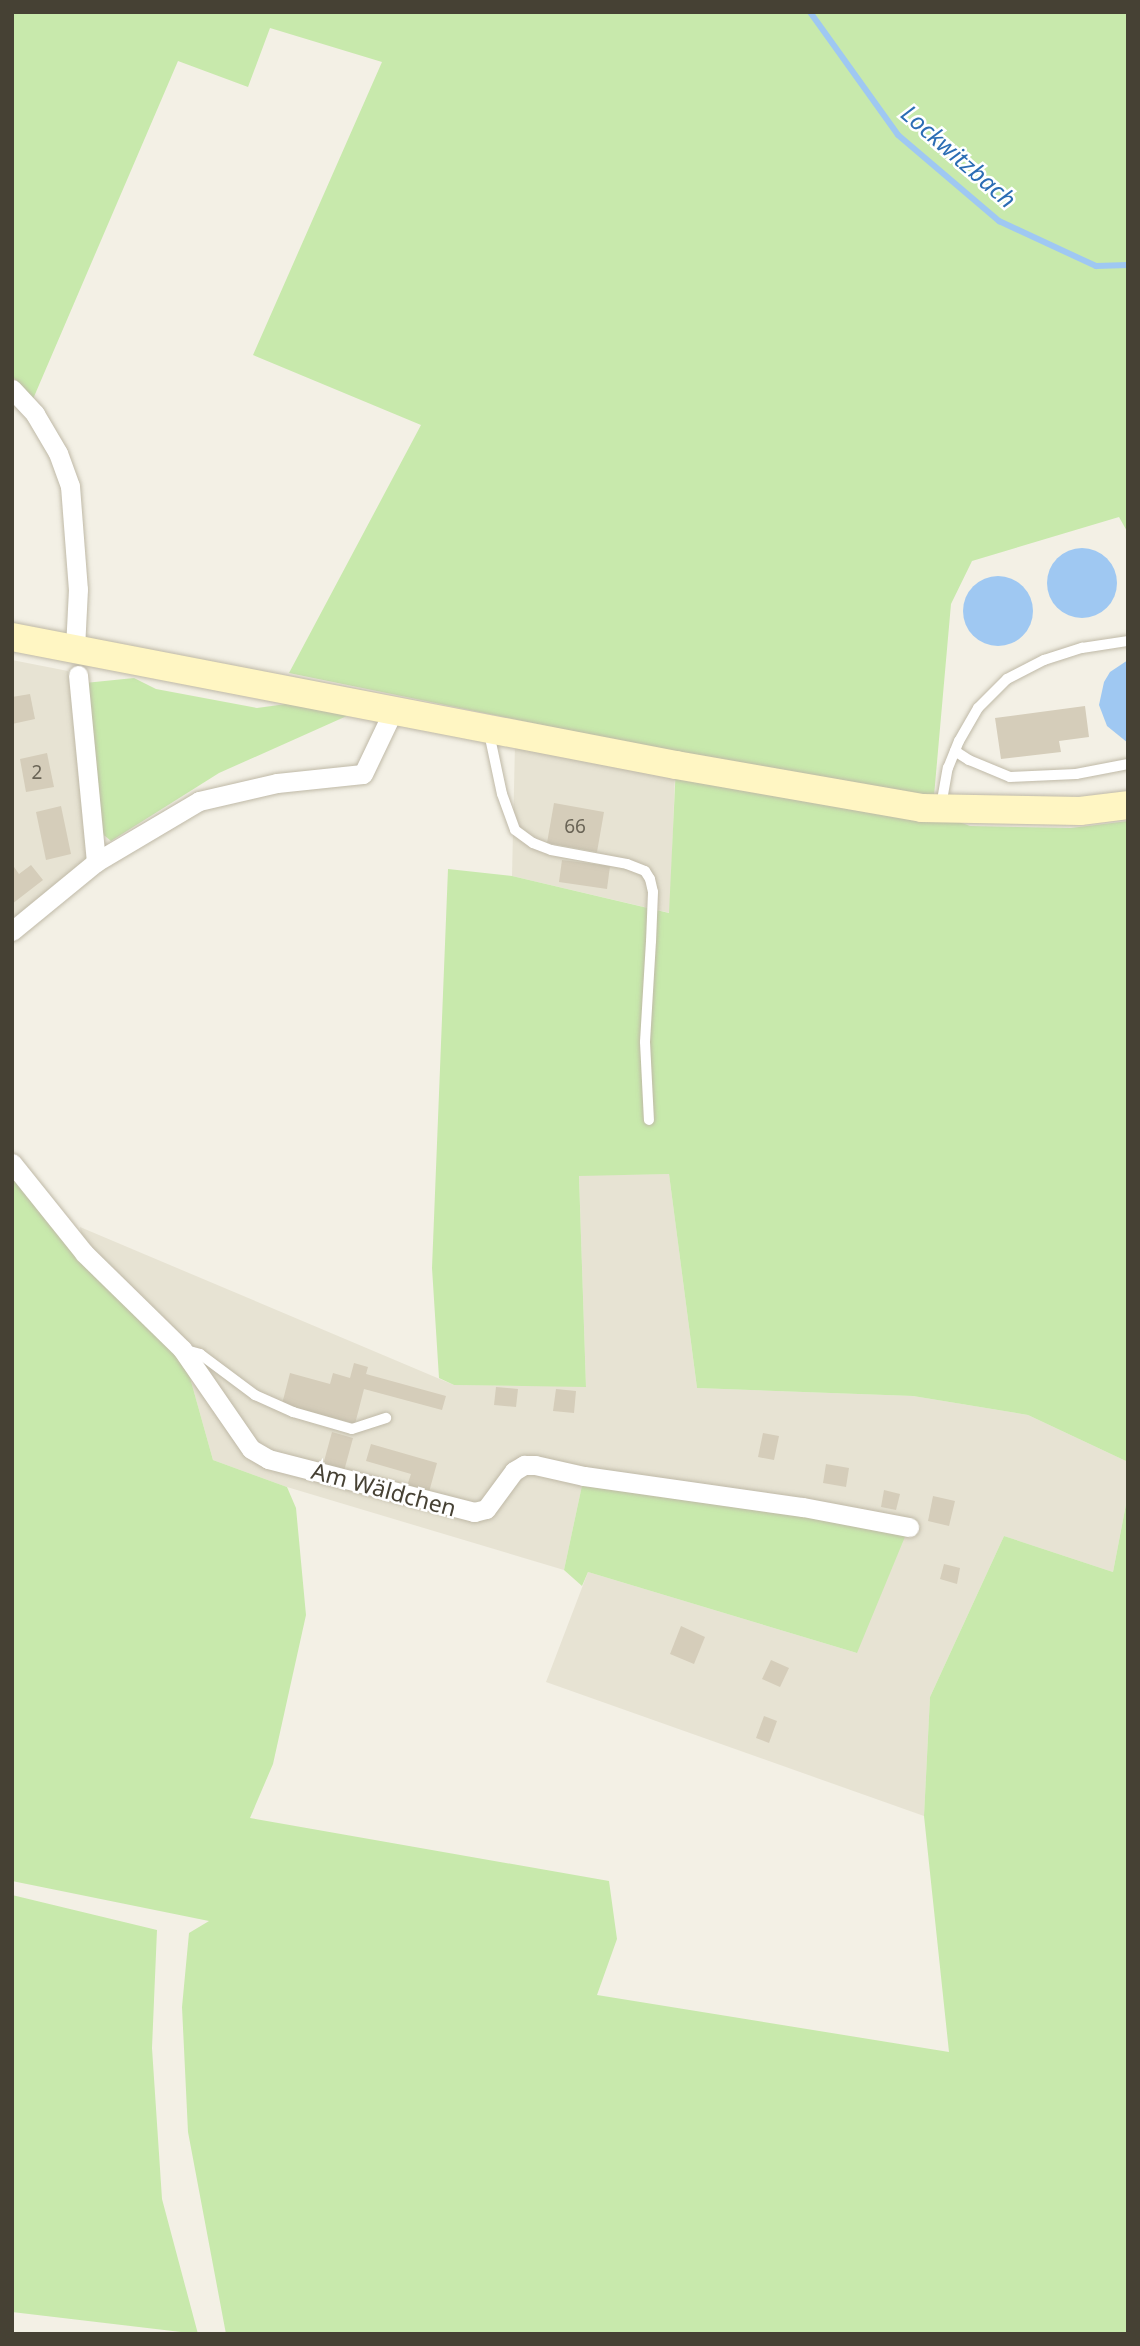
<!DOCTYPE html>
<meta charset="utf-8">
<style>
body{margin:0}
#map{position:relative;width:1140px;height:2346px;overflow:hidden;background:#f3f0e5;font-family:"Noto Sans",sans-serif}
div>[style]{position:absolute}
.residential>*{inset:0;background:#e7e3d3}
.green>*{inset:0;background:#c8e9ac}
.water>*{inset:0;background:#9fc8f2}
.round{border-radius:50%}
.stream>*{height:6px;margin:-3px;padding:0 3px;transform-origin:3px;border-radius:3px;background:#9fc8f2}
.building>*{inset:0;background:#d5cdba}
.roads{filter:drop-shadow(0 0 2px #bfb9a7) drop-shadow(0 0 2px #bfb9a7)}
.service>*{height:10px;margin:-5px;padding:0 5px;transform-origin:5px;border-radius:5px;background:#fff}
.minor>*{height:19px;margin:-9.5px;padding:0 9.5px;transform-origin:9.5px;border-radius:9.5px;background:#fff}
.secondary>*{height:28px;margin:-14px;padding:0 14px;transform-origin:14px;border-radius:14px;background:#fff6c3}
span{translate:-50% -50%;white-space:nowrap;text-align:center;line-height:1.15;-webkit-text-stroke:5px #fff;paint-order:stroke}
.number-label{font-size:19px;color:#6a6456}
.number-label span{-webkit-text-stroke-width:0}
.street-label{font-size:23px;color:#464134}
.water-label{font-size:24px;color:#2b6db4;font-style:italic}
.frame{position:absolute;inset:0;border:14px solid #464134;pointer-events:none}
</style>
<div id="map">
<div class="residential">
<i style="clip-path:polygon(12px 660px,68px 671px,87px 860px,12px 926px)"></i>
<i style="clip-path:polygon(515px 744px,675px 776px,670px 913px,512px 876px)"></i>
<i style="clip-path:polygon(669px 1174px,697px 1388px,913px 1396px,1028px 1415px,1128px 1462px,1128px 1494px,1113px 1572px,1004px 1536px,930px 1697px,924px 1816px,546px 1682px,588px 1572px,857px 1653px,584px 1476px,564px 1570px,287px 1487px,213px 1460px,182px 1349px,84px 1253px,80px 1227px,454px 1385px,586px 1386px,579px 1175px)"></i>
</div>
<div class="green">
<i style="clip-path:polygon(12px 12px,1128px 12px,1128px 533px,1119px 517px,972px 561px,951px 604px,934px 796px,781px 774px,289px 673px,421px 425px,253px 355px,382px 62px,270px 28px,248px 87px,178px 61px,33px 399px,12px 376px)"></i>
<i style="clip-path:polygon(134px 678px,156px 689px,257px 708px,286px 704px,349px 715px,219px 773px,111px 841px,99px 831px,85px 683px)"></i>
<i style="clip-path:polygon(676px 765px,922px 808px,970px 826px,1071px 828px,1128px 821px,1128px 1462px,1028px 1415px,913px 1396px,697px 1388px,669px 1174px,579px 1176px,586px 1387px,454px 1385px,439px 1378px,432px 1268px,448px 869px,512px 876px,669px 913px)"></i>
<i style="clip-path:polygon(12px 1163px,182px 1349px,213px 1460px,287px 1487px,296px 1508px,306px 1615px,273px 1764px,250px 1818px,609px 1881px,617px 1939px,597px 1995px,949px 2052px,924px 1816px,930px 1697px,1004px 1536px,1113px 1572px,1128px 1494px,1128px 2334px,226px 2334px,188px 2132px,182px 2007px,189px 1933px,209px 1921px,12px 1881px)"></i>
<i style="clip-path:polygon(584px 1476px,909px 1527px,857px 1653px,588px 1572px,582px 1586px,564px 1570px)"></i>
<i style="clip-path:polygon(12px 1895px,157px 1930px,152px 2048px,162px 2199px,198px 2334px,12px 2312px)"></i>
</div>
<div class="water">
<i class="round" style="left:1047px;top:548px;width:70px;height:70px"></i>
<i class="round" style="left:963px;top:576px;width:70px;height:70px"></i>
<i style="clip-path:polygon(1128px 660px,1128px 743px,1107px 726px,1099px 705px,1104px 682px,1110px 672px)"></i>
</div>
<div class="stream">
<i style="left:810px;top:12px;width:151px;rotate:54.4deg"></i>
<i style="left:898px;top:135px;width:133px;rotate:40.4deg"></i>
<i style="left:999px;top:221px;width:107px;rotate:24.9deg"></i>
<i style="left:1096px;top:266px;width:32px;rotate:-2deg"></i>
</div>
<div class="building">
<i style="clip-path:polygon(30px 694px,35px 719px,12px 724px,12px 697px)"></i>
<i style="clip-path:polygon(1085px 706px,1089px 737px,1059px 741px,1061px 752px,1001px 759px,995px 718px)"></i>
<i style="clip-path:polygon(47px 753px,54px 787px,26px 792px,20px 759px)"></i>
<i style="clip-path:polygon(554px 803px,604px 812px,597px 852px,547px 843px)"></i>
<i style="clip-path:polygon(61px 806px,71px 854px,46px 860px,36px 812px)"></i>
<i style="clip-path:polygon(562px 860px,610px 866px,607px 889px,559px 882px)"></i>
<i style="clip-path:polygon(12px 864px,19px 874px,31px 865px,43px 880px,12px 904px)"></i>
<i style="clip-path:polygon(354px 1363px,368px 1367px,366px 1374px,446px 1396px,442px 1410px,364px 1389px,355px 1424px,282px 1404px,290px 1373px,330px 1384px,333px 1373px,350px 1378px)"></i>
<i style="clip-path:polygon(496px 1387px,518px 1389px,516px 1407px,494px 1405px)"></i>
<i style="clip-path:polygon(556px 1389px,576px 1391px,574px 1413px,553px 1411px)"></i>
<i style="clip-path:polygon(332px 1432px,353px 1438px,344px 1471px,323px 1465px)"></i>
<i style="clip-path:polygon(763px 1433px,779px 1436px,774px 1460px,758px 1457px)"></i>
<i style="clip-path:polygon(371px 1444px,437px 1463px,429px 1492px,407px 1486px,411px 1474px,366px 1461px)"></i>
<i style="clip-path:polygon(826px 1464px,849px 1468px,846px 1487px,823px 1483px)"></i>
<i style="clip-path:polygon(884px 1490px,900px 1494px,896px 1510px,881px 1507px)"></i>
<i style="clip-path:polygon(933px 1496px,955px 1501px,949px 1526px,928px 1521px)"></i>
<i style="clip-path:polygon(944px 1564px,960px 1568px,957px 1584px,940px 1579px)"></i>
<i style="clip-path:polygon(681px 1626px,705px 1637px,694px 1664px,670px 1654px)"></i>
<i style="clip-path:polygon(771px 1660px,789px 1668px,780px 1687px,762px 1679px)"></i>
<i style="clip-path:polygon(764px 1716px,777px 1721px,769px 1743px,756px 1738px)"></i>
</div>
<div class="roads">
<div class="service">
<i style="left:489px;top:733px;width:62px;rotate:78deg"></i>
<i style="left:502px;top:794px;width:38px;rotate:70deg"></i>
<i style="left:515px;top:830px;width:22px;rotate:36deg"></i>
<i style="left:533px;top:843px;width:19px;rotate:21deg"></i>
<i style="left:551px;top:850px;width:77px;rotate:10.4deg"></i>
<i style="left:627px;top:864px;width:19px;rotate:21deg"></i>
<i style="left:645px;top:871px;width:9px;rotate:58deg"></i>
<i style="left:650px;top:879px;width:13px;rotate:77deg"></i>
<i style="left:653px;top:892px;width:49px;rotate:92.3deg"></i>
<i style="left:651px;top:941px;width:101px;rotate:93.4deg"></i>
<i style="left:645px;top:1042px;width:78px;rotate:87.1deg"></i>
<i style="left:955px;top:751px;width:17px;rotate:33deg"></i>
<i style="left:969px;top:760px;width:44px;rotate:22.5deg"></i>
<i style="left:1010px;top:777px;width:66px;rotate:-2.6deg"></i>
<i style="left:1076px;top:774px;width:53px;rotate:-10.9deg"></i>
<i style="left:941px;top:806px;width:39px;rotate:-80deg"></i>
<i style="left:948px;top:768px;width:29px;rotate:-68deg"></i>
<i style="left:959px;top:741px;width:38px;rotate:-60deg"></i>
<i style="left:978px;top:708px;width:41px;rotate:-45deg"></i>
<i style="left:1007px;top:679px;width:42px;rotate:-27.2deg"></i>
<i style="left:1044px;top:660px;width:40px;rotate:-18deg"></i>
<i style="left:1082px;top:648px;width:47px;rotate:-8.7deg"></i>
<i style="left:186px;top:1350px;width:15px;rotate:16deg"></i>
<i style="left:200px;top:1354px;width:69px;rotate:36.7deg"></i>
<i style="left:255px;top:1395px;width:42px;rotate:24.1deg"></i>
<i style="left:293px;top:1412px;width:61px;rotate:16.1deg"></i>
<i style="left:352px;top:1429px;width:36px;rotate:-18deg"></i>
</div>
<div class="minor">
<i style="left:12px;top:389px;width:34px;rotate:47deg"></i>
<i style="left:35px;top:414px;width:45px;rotate:59.5deg"></i>
<i style="left:58px;top:453px;width:35px;rotate:70deg"></i>
<i style="left:70px;top:486px;width:103px;rotate:85.6deg"></i>
<i style="left:78px;top:589px;width:60px;rotate:92.9deg"></i>
<i style="left:78px;top:675px;width:188px;rotate:84.5deg"></i>
<i style="left:12px;top:931px;width:109px;rotate:-39.4deg"></i>
<i style="left:96px;top:862px;width:120px;rotate:-30.6deg"></i>
<i style="left:199px;top:801px;width:80px;rotate:-13deg"></i>
<i style="left:277px;top:783px;width:86px;rotate:-6deg"></i>
<i style="left:363px;top:774px;width:70px;rotate:-64.5deg"></i>
<i style="left:12px;top:1163px;width:115px;rotate:51.3deg"></i>
<i style="left:84px;top:1253px;width:137px;rotate:44.4deg"></i>
<i style="left:182px;top:1349px;width:121px;rotate:55.4deg"></i>
<i style="left:251px;top:1449px;width:20px;rotate:30deg"></i>
<i style="left:268px;top:1459px;width:213px;rotate:14.4deg"></i>
<i style="left:474px;top:1512px;width:12px;rotate:-14deg"></i>
<i style="left:486px;top:1509px;width:47px;rotate:-53.6deg"></i>
<i style="left:514px;top:1471px;width:12px;rotate:-31deg"></i>
<i style="left:524px;top:1465px;width:11px"></i>
<i style="left:535px;top:1465px;width:50px;rotate:12.7deg"></i>
<i style="left:584px;top:1476px;width:221px;rotate:8.1deg"></i>
<i style="left:803px;top:1507px;width:108px;rotate:10.7deg"></i>
</div>
<div class="secondary">
<i style="left:12px;top:637px;width:676px;rotate:10.91deg"></i>
<i style="left:676px;top:765px;width:250px;rotate:9.9deg"></i>
<i style="left:922px;top:808px;width:158px;rotate:1.1deg"></i>
<i style="left:1080px;top:811px;width:48px;rotate:-7.1deg"></i>
</div>
</div>
<div class="number-label">
<span style="left:37px;top:773px">2</span>
<span style="left:575px;top:827px">66</span>
</div>
<div class="street-label">
<span style="left:384px;top:1489px;rotate:15deg">Am Wäldchen</span>
</div>
<div class="water-label">
<span style="left:959px;top:156px;rotate:41deg">Lockwitzbach</span>
</div>
<div class="frame"></div>
</div>
